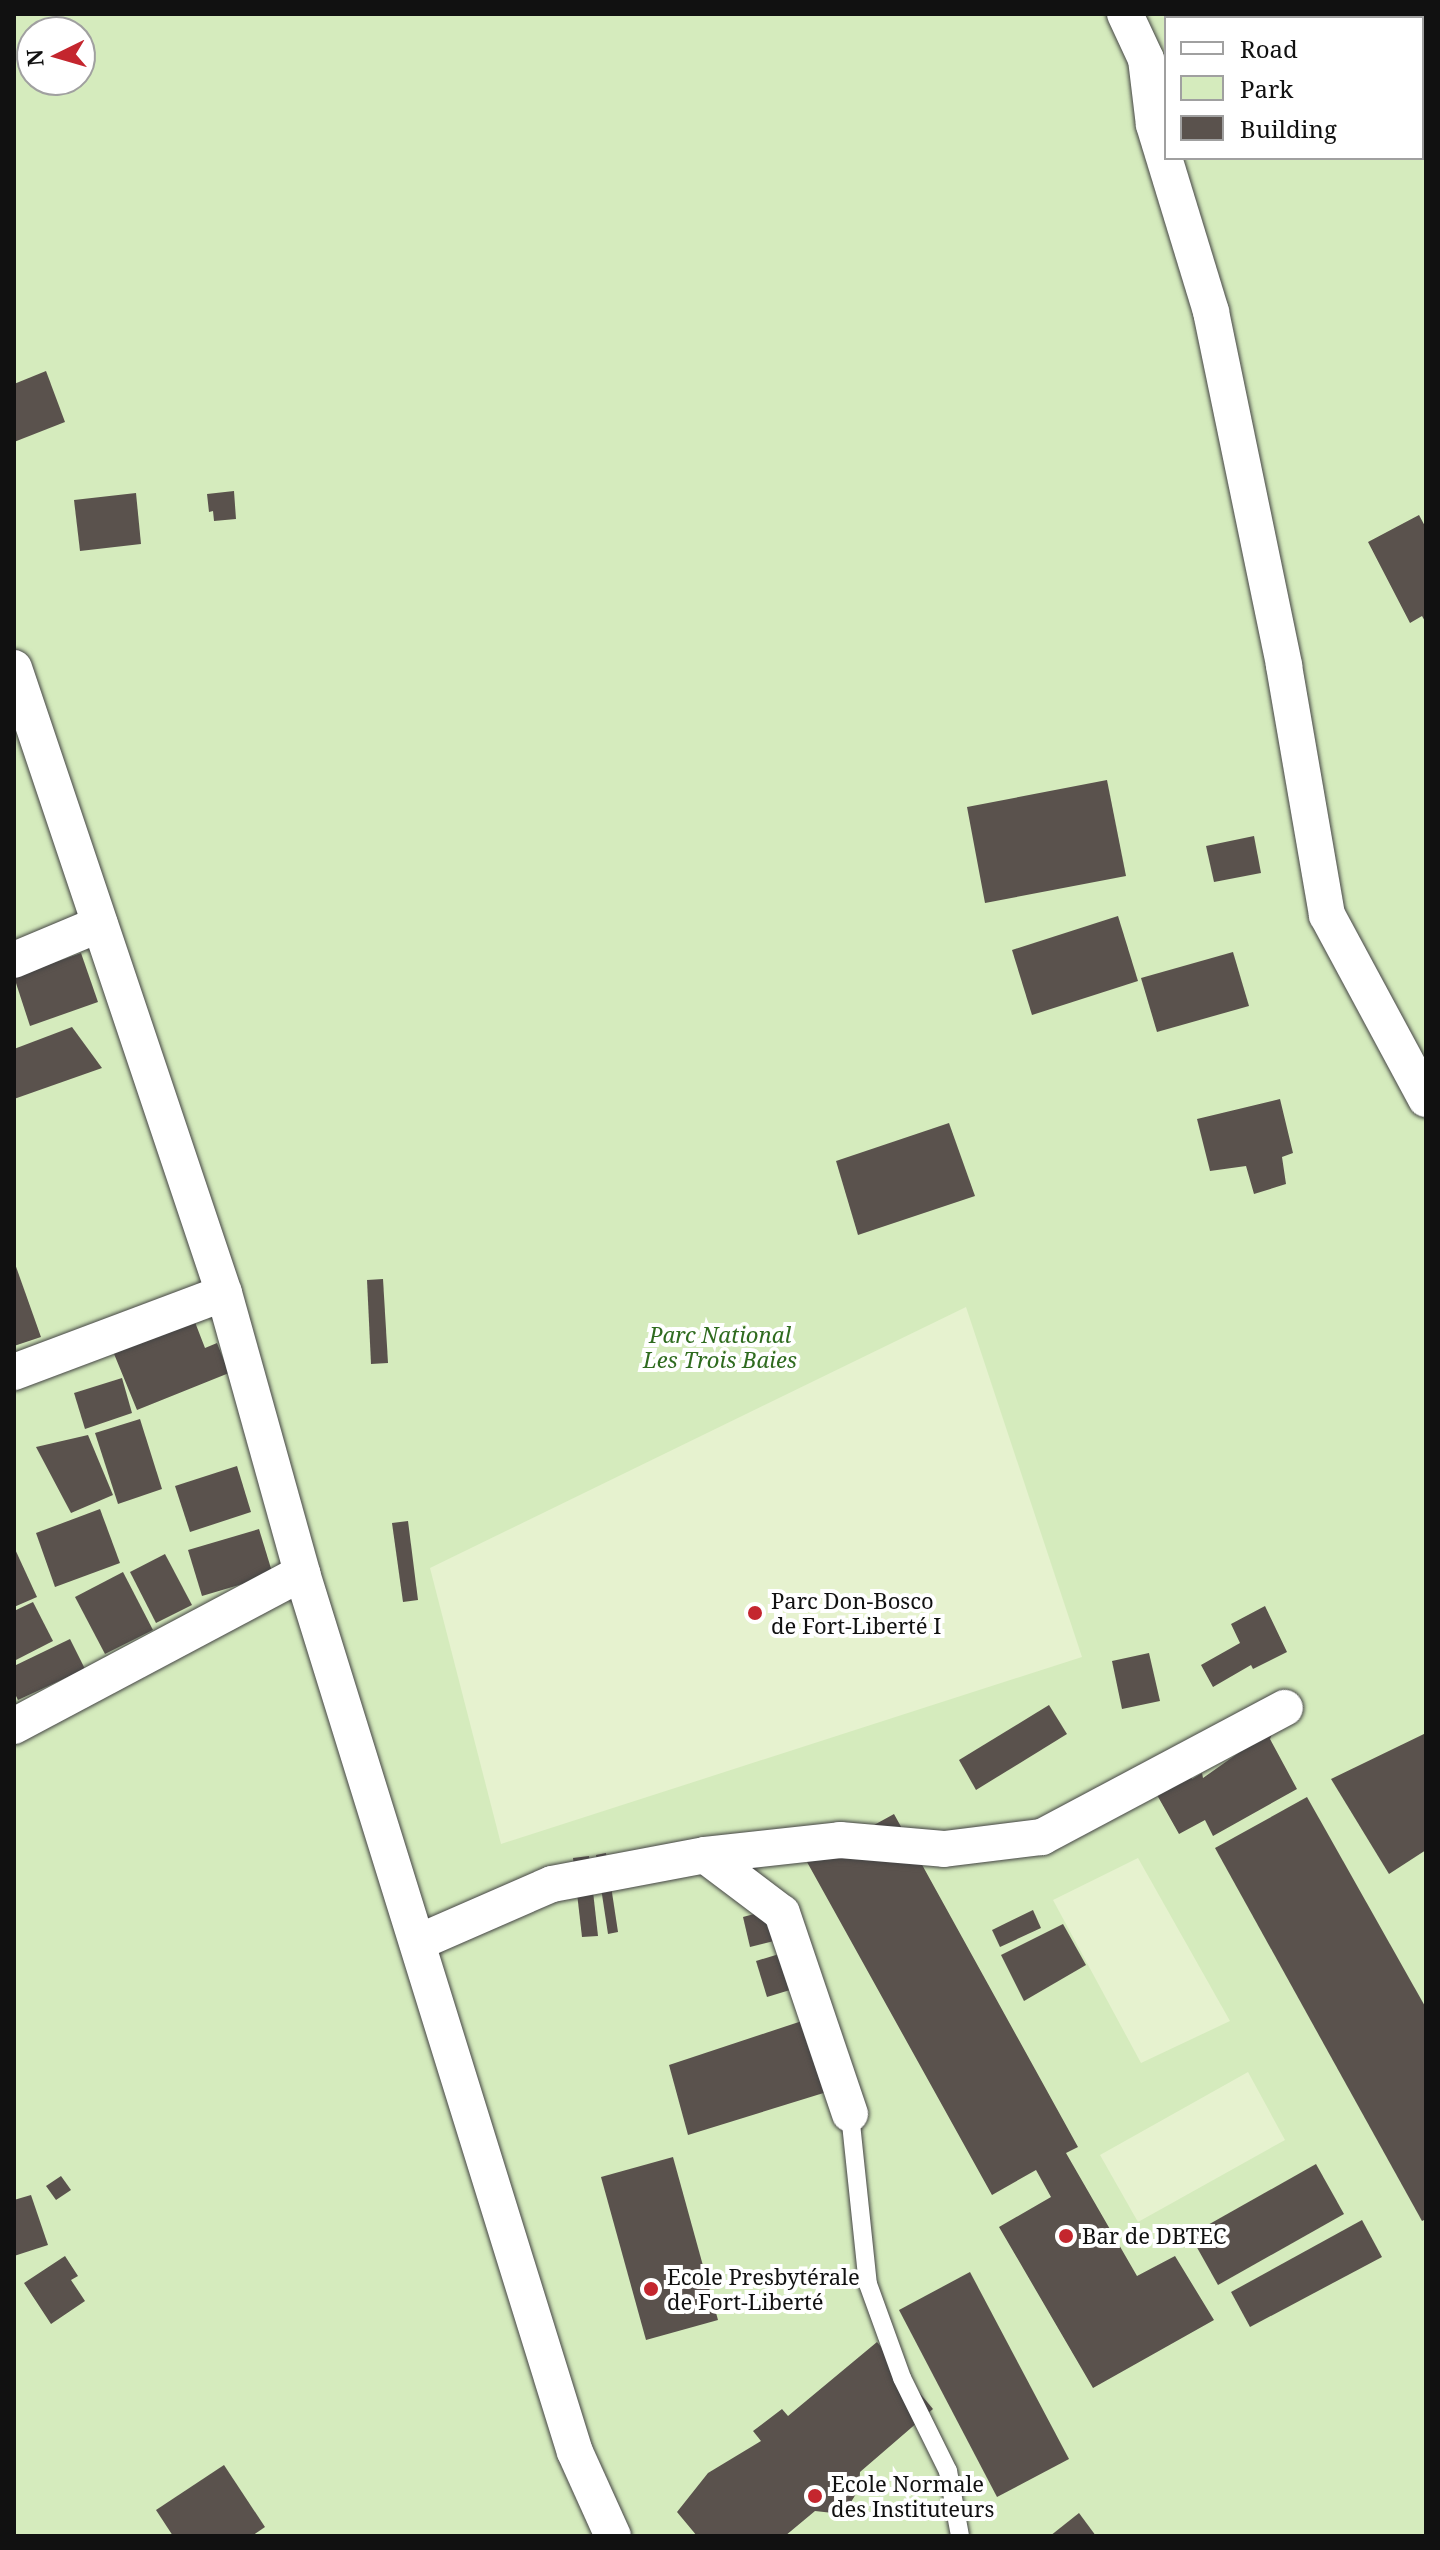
<!DOCTYPE html>
<meta charset="utf-8">
<style>
body{margin:0}
#map{position:relative;width:1440px;height:2550px;overflow:hidden;background:#fffdf5;font-family:"Noto Serif",serif}
div>[style]{position:absolute}
.green>*{inset:0;background:#d5ebbd}
.pitch>*{inset:0;background:#e6f2cf}
.building>*{inset:0;background:#5a524d}
.roads{filter:drop-shadow(0 0 2px #444) drop-shadow(0 0 2px #444)}
.lane>*{height:18px;margin:-9px;padding:0 9px;transform-origin:9px;border-radius:9px;background:#fff}
.street>*{height:36px;margin:-18px;padding:0 18px;transform-origin:18px;border-radius:18px;background:#fff}
.dots>*{width:22px;height:22px;translate:-50% -50%;box-sizing:border-box;border:4px solid #fff;border-radius:50%}
span{translate:-50% -50%;white-space:nowrap;text-align:center;line-height:1.15;-webkit-text-stroke:8px #fff;paint-order:stroke}
.park-label{font-size:22px;color:#2f6b1f;font-style:italic}
.poi-label{font-size:22px;color:#111}
.left{translate:0 -50%;text-align:left}
.frame{position:absolute;inset:0;border:16px solid #111;pointer-events:none}
.legend{position:absolute;left:1164px;top:16px;width:260px;height:144px;box-sizing:border-box;background:#fff;border:2px solid #a0a0a0;margin:0;padding:10px 14px;list-style:none;font-size:24px;color:#111}
.legend li{display:flex;align-items:center;gap:16px;height:40px}
.legend b{width:40px;border:2px solid #a0a0a0}
.north{position:absolute;left:16px;top:16px;width:80px;height:80px;box-sizing:border-box;background:#fff;border:2px solid #a0a0a0;border-radius:50%;rotate:265deg;font-size:22px;font-weight:700;line-height:32px;text-align:center;color:#111}
.north::after{content:'';display:block;margin:auto;width:28px;height:36px;background:#c4262e;clip-path:polygon(50% 0,100% 100%,50% 72%,0 100%)}
</style>
<div id="map">
<div class="green">
<i style="clip-path:polygon(evenodd,14px 14px,1426px 14px,1426px 2536px,14px 2536px,14px 14px,1166px 18px,1422px 18px,1422px 158px,1166px 158px,1166px 18px,14px 14px,32px 32px,80px 32px,80px 80px,32px 80px,32px 32px)"></i>
</div>
<div class="pitch">
<i style="clip-path:polygon(966px 1307px,1082px 1657px,501px 1844px,430px 1568px)"></i>
<i style="clip-path:polygon(1138px 1858px,1230px 2021px,1141px 2063px,1053px 1900px)"></i>
<i style="clip-path:polygon(1248px 2072px,1285px 2140px,1138px 2222px,1100px 2155px)"></i>
</div>
<div class="building">
<i style="clip-path:polygon(46px 371px,65px 422px,14px 442px,14px 384px)"></i>
<i style="clip-path:polygon(234px 491px,236px 519px,214px 521px,213px 511px,209px 512px,207px 494px)"></i>
<i style="clip-path:polygon(136px 493px,141px 544px,80px 551px,74px 500px)"></i>
<i style="clip-path:polygon(1419px 515px,1426px 528px,1426px 623px,1422px 616px,1410px 623px,1368px 542px)"></i>
<i style="clip-path:polygon(1107px 780px,1126px 876px,985px 903px,967px 807px)"></i>
<i style="clip-path:polygon(1254px 836px,1261px 873px,1214px 882px,1206px 846px)"></i>
<i style="clip-path:polygon(1118px 916px,1138px 981px,1032px 1015px,1012px 950px)"></i>
<i style="clip-path:polygon(1233px 952px,1249px 1006px,1157px 1032px,1141px 978px)"></i>
<i style="clip-path:polygon(81px 953px,98px 1002px,30px 1026px,14px 977px)"></i>
<i style="clip-path:polygon(72px 1027px,102px 1068px,14px 1099px,14px 1049px)"></i>
<i style="clip-path:polygon(1280px 1099px,1293px 1153px,1282px 1157px,1286px 1184px,1254px 1194px,1246px 1166px,1210px 1171px,1197px 1119px)"></i>
<i style="clip-path:polygon(949px 1123px,975px 1196px,858px 1235px,836px 1161px)"></i>
<i style="clip-path:polygon(14px 1261px,41px 1337px,14px 1346px)"></i>
<i style="clip-path:polygon(383px 1279px,388px 1363px,371px 1364px,367px 1280px)"></i>
<i style="clip-path:polygon(193px 1317px,205px 1348px,217px 1343px,229px 1373px,137px 1410px,112px 1349px)"></i>
<i style="clip-path:polygon(122px 1378px,132px 1413px,85px 1429px,74px 1393px)"></i>
<i style="clip-path:polygon(140px 1419px,162px 1489px,118px 1504px,95px 1433px)"></i>
<i style="clip-path:polygon(88px 1435px,113px 1495px,71px 1513px,36px 1447px)"></i>
<i style="clip-path:polygon(237px 1466px,251px 1512px,190px 1532px,175px 1486px)"></i>
<i style="clip-path:polygon(100px 1509px,120px 1563px,55px 1587px,36px 1533px)"></i>
<i style="clip-path:polygon(408px 1521px,418px 1600px,403px 1602px,392px 1523px)"></i>
<i style="clip-path:polygon(259px 1529px,273px 1575px,202px 1596px,188px 1550px)"></i>
<i style="clip-path:polygon(14px 1547px,37px 1597px,14px 1607px)"></i>
<i style="clip-path:polygon(165px 1554px,192px 1605px,156px 1623px,130px 1572px)"></i>
<i style="clip-path:polygon(123px 1572px,153px 1630px,105px 1654px,75px 1597px)"></i>
<i style="clip-path:polygon(33px 1602px,53px 1641px,14px 1661px,14px 1611px)"></i>
<i style="clip-path:polygon(1265px 1606px,1287px 1652px,1253px 1669px,1251px 1665px,1213px 1687px,1201px 1665px,1240px 1643px,1231px 1624px)"></i>
<i style="clip-path:polygon(70px 1639px,85px 1669px,18px 1700px,14px 1692px,14px 1666px)"></i>
<i style="clip-path:polygon(1149px 1653px,1160px 1701px,1122px 1709px,1112px 1661px)"></i>
<i style="clip-path:polygon(1049px 1705px,1067px 1734px,976px 1790px,959px 1760px)"></i>
<i style="clip-path:polygon(1275px 1727px,1270px 1739px,1297px 1789px,1213px 1836px,1205px 1820px,1179px 1834px,1148px 1779px,1181px 1760px,1192px 1779px,1202px 1773px,1203px 1778px)"></i>
<i style="clip-path:polygon(1426px 1733px,1426px 1850px,1389px 1874px,1331px 1779px)"></i>
<i style="clip-path:polygon(1307px 1797px,1426px 2008px,1426px 2219px,1422px 2221px,1215px 1848px)"></i>
<i style="clip-path:polygon(894px 1814px,1078px 2147px,1066px 2153px,1137px 2276px,1175px 2256px,1214px 2320px,1093px 2388px,999px 2227px,1051px 2197px,1036px 2170px,992px 2195px,807px 1862px)"></i>
<i style="clip-path:polygon(606px 1853px,618px 1932px,608px 1934px,596px 1855px)"></i>
<i style="clip-path:polygon(589px 1856px,598px 1936px,582px 1937px,573px 1858px)"></i>
<i style="clip-path:polygon(786px 1905px,794px 1936px,750px 1947px,743px 1917px)"></i>
<i style="clip-path:polygon(1033px 1910px,1041px 1928px,1000px 1947px,992px 1930px)"></i>
<i style="clip-path:polygon(1063px 1924px,1086px 1965px,1024px 2001px,1001px 1955px)"></i>
<i style="clip-path:polygon(802px 1947px,813px 1983px,767px 1997px,756px 1961px)"></i>
<i style="clip-path:polygon(811px 2018px,830px 2091px,688px 2135px,669px 2065px)"></i>
<i style="clip-path:polygon(673px 2157px,718px 2320px,646px 2340px,601px 2177px)"></i>
<i style="clip-path:polygon(1316px 2164px,1344px 2214px,1218px 2285px,1190px 2235px)"></i>
<i style="clip-path:polygon(61px 2176px,71px 2190px,56px 2200px,46px 2186px)"></i>
<i style="clip-path:polygon(31px 2195px,48px 2245px,14px 2256px,14px 2200px)"></i>
<i style="clip-path:polygon(1362px 2220px,1382px 2257px,1250px 2327px,1231px 2292px)"></i>
<i style="clip-path:polygon(65px 2256px,78px 2276px,71px 2280px,85px 2301px,51px 2324px,24px 2283px)"></i>
<i style="clip-path:polygon(970px 2272px,1069px 2459px,997px 2497px,899px 2310px)"></i>
<i style="clip-path:polygon(877px 2342px,933px 2409px,860px 2472px,859px 2489px,848px 2507px,833px 2513px,815px 2511px,785px 2536px,697px 2536px,677px 2512px,708px 2473px,761px 2441px,753px 2431px,782px 2409px,788px 2416px)"></i>
<i style="clip-path:polygon(224px 2465px,265px 2527px,252px 2536px,173px 2536px,156px 2510px)"></i>
<i style="clip-path:polygon(1079px 2513px,1096px 2536px,1050px 2536px)"></i>
</div>
<div class="roads">
<div class="lane">
<i style="left:850px;top:2114px;width:171px;rotate:84deg"></i>
<i style="left:868px;top:2284px;width:100px;rotate:70.1deg"></i>
<i style="left:902px;top:2378px;width:104px;rotate:63.7deg"></i>
<i style="left:948px;top:2471px;width:66px;rotate:79.5deg"></i>
</div>
<div class="street">
<i style="left:1125px;top:14px;width:50px;rotate:65deg"></i>
<i style="left:1146px;top:59px;width:66px;rotate:83.1deg"></i>
<i style="left:1154px;top:125px;width:195px;rotate:73deg"></i>
<i style="left:1211px;top:312px;width:361px;rotate:78.3deg"></i>
<i style="left:1284px;top:666px;width:253px;rotate:80.2deg"></i>
<i style="left:1327px;top:915px;width:209px;rotate:61.7deg"></i>
<i style="left:14px;top:668px;width:659px;rotate:71.43deg"></i>
<i style="left:224px;top:1293px;width:291px;rotate:74.4deg"></i>
<i style="left:302px;top:1573px;width:920px;rotate:72.75deg"></i>
<i style="left:575px;top:2452px;width:92px;rotate:65.7deg"></i>
<i style="left:14px;top:960px;width:93px;rotate:-22.7deg"></i>
<i style="left:14px;top:1372px;width:224px;rotate:-20.6deg"></i>
<i style="left:14px;top:1726px;width:326px;rotate:-28deg"></i>
<i style="left:705px;top:1855px;width:96px;rotate:37deg"></i>
<i style="left:782px;top:1913px;width:212px;rotate:71.3deg"></i>
<i style="left:419px;top:1942px;width:145px;rotate:-23.6deg"></i>
<i style="left:552px;top:1884px;width:156px;rotate:-10.7deg"></i>
<i style="left:705px;top:1855px;width:136px;rotate:-6.3deg"></i>
<i style="left:840px;top:1840px;width:104px;rotate:4.9deg"></i>
<i style="left:944px;top:1849px;width:99px;rotate:-7deg"></i>
<i style="left:1042px;top:1837px;width:275px;rotate:-28deg"></i>
</div>
</div>
<div class="dots">
<i style="left:755px;top:1613px;background:#c4262e"></i>
<i style="left:1066px;top:2236px;background:#c4262e"></i>
<i style="left:651px;top:2289px;background:#c4262e"></i>
<i style="left:815px;top:2496px;background:#c4262e"></i>
</div>
<div class="park-label">
<span style="left:720px;top:1347px">Parc National<br>Les Trois Baies</span>
</div>
<div class="poi-label">
<span class="left" style="left:771px;top:1613px">Parc Don-Bosco<br>de Fort-Liberté I</span>
<span class="left" style="left:1082px;top:2236px">Bar de DBTEC</span>
<span class="left" style="left:667px;top:2289px">Ecole Presbytérale<br>de Fort-Liberté</span>
<span class="left" style="left:831px;top:2496px">Ecole Normale<br>des Instituteurs</span>
</div>
<div class="frame"></div>
<ul class="legend">
<li><b style="height:10px;background:#fff"></b>Road</li>
<li><b style="height:22px;background:#d5ebbd"></b>Park</li>
<li><b style="height:22px;background:#5a524d"></b>Building</li>
</ul>
<div class="north">N</div>
</div>
